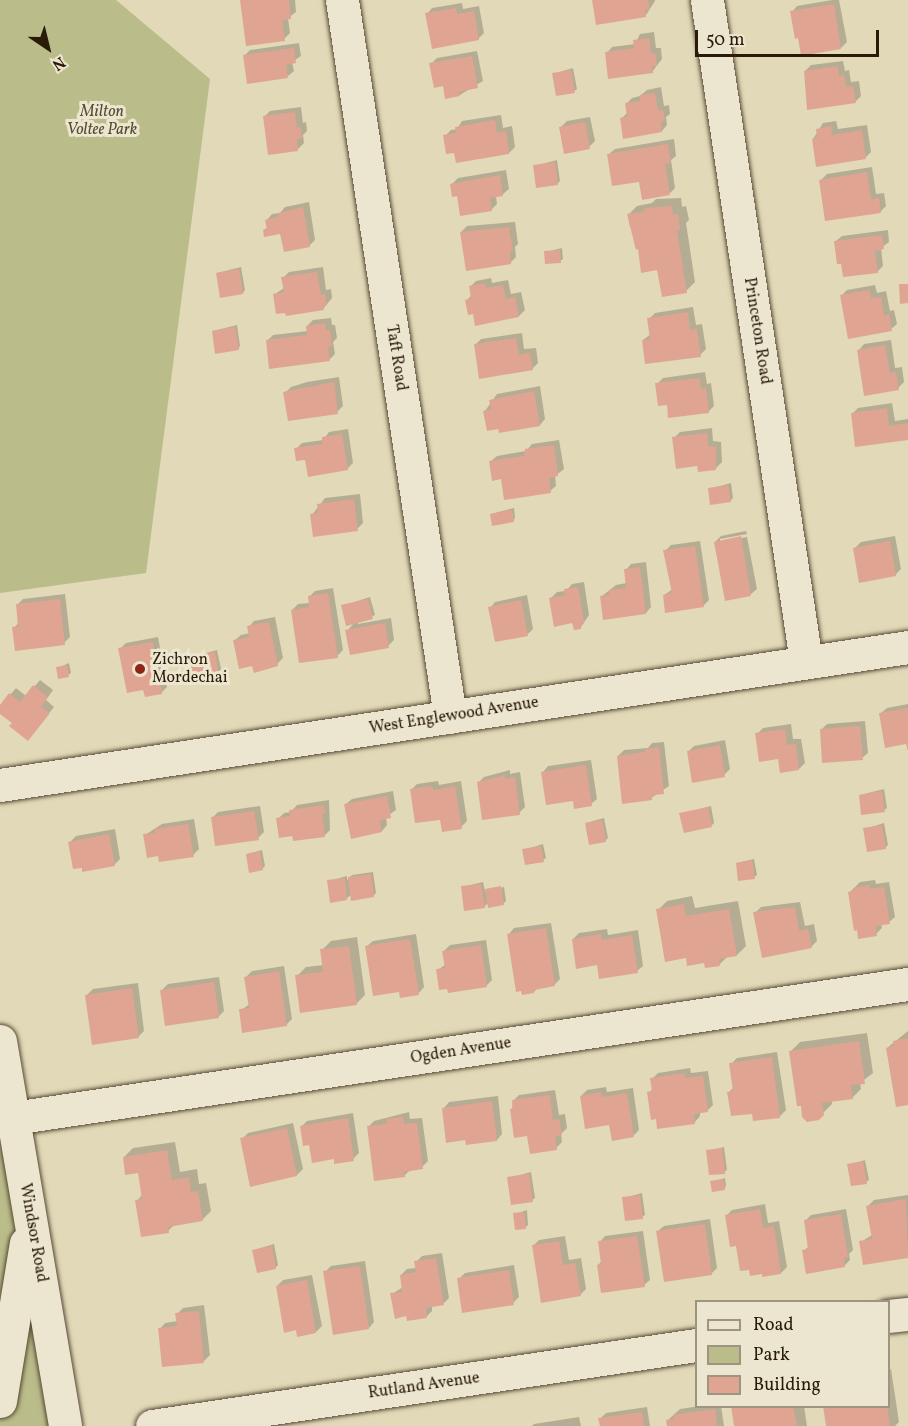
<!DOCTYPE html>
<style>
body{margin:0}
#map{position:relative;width:908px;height:1426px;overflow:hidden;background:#e2d9b8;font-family:Vollkorn,serif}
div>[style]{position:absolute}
.green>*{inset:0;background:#babd8a}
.shadow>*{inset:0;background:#0003}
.building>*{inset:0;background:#dfa592}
.roads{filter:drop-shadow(0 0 2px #584a35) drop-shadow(0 0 2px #584a35)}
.minor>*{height:33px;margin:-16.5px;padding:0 16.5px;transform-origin:16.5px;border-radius:16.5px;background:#ece6d1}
.dots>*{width:16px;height:16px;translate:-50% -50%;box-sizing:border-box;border:3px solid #ece6d1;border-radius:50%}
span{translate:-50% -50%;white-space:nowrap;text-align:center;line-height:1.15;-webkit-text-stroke:6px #ece6d1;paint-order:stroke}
.park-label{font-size:16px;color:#554c30;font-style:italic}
.street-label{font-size:16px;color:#2a1b09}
.poi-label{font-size:16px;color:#2a1b09}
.left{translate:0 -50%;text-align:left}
.legend{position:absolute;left:695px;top:1300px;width:195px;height:108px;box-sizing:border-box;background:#ece6d1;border:2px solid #9e9581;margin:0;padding:8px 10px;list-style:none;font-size:18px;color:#2a1b09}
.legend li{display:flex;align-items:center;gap:12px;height:30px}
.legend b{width:30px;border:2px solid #9e9581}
.north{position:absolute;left:18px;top:18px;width:60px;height:60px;-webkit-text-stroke:4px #ece6d1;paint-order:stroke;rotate:145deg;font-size:16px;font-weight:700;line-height:24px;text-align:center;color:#2a1b09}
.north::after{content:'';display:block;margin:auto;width:21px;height:27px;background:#2a1b09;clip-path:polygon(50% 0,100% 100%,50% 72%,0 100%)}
.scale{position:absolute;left:695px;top:30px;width:184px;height:27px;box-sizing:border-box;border:3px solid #2a1b09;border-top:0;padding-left:8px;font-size:18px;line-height:21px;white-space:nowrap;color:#2a1b09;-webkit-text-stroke:4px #ece6d1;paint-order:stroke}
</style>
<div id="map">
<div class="green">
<i style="clip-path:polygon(0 0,116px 0,210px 79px,146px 573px,0 593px)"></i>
<i style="clip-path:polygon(0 1041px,65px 1426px,0 1426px)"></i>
</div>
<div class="shadow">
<i style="clip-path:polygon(241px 0,295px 0,296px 12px,288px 18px,290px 33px,284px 39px)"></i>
<i style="clip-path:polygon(593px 0,655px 0,655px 1px,646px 15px)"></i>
<i style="clip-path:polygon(832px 0,839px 0,847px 42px,841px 48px,792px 12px,797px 6px)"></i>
<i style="clip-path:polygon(462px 3px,463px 9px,479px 6px,484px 33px,478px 39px,427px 14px,432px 8px)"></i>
<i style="clip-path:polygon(654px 32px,656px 48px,661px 48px,662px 59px,652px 72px,607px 53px,612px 47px,635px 44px,640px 34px)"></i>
<i style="clip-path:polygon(299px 43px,301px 56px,292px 62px,294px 71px,288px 76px,244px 56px,250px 50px)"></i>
<i style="clip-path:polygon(477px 51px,483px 81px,460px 95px,445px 84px,431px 64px,437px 58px)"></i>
<i style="clip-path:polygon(843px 61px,845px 71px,849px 70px,851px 82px,859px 81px,861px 96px,855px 102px,805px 71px,811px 65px)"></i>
<i style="clip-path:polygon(573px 68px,577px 89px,574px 91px,553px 74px)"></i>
<i style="clip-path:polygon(661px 87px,664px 106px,669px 105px,670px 114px,666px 117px,667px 125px,662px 131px,621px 119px,628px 112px,626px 104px,632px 98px,640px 96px,647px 90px)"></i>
<i style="clip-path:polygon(301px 107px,303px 123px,306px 122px,307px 131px,303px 135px,304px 143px,298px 149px,264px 117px,270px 111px)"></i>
<i style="clip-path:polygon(501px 115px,503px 128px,512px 126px,515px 147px,509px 153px,456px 151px,445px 136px,451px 130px,457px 129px,462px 121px)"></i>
<i style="clip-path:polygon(590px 117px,595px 141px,589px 147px,561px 127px,567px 121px)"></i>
<i style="clip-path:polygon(836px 121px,838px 129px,867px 125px,871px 152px,865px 158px,813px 139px,823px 123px)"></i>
<i style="clip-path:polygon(674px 139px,676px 156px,671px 160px,675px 188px,670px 193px,641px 181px,609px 154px,615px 149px)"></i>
<i style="clip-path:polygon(557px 160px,560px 181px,557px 184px,534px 166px)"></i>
<i style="clip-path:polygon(872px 167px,876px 194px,884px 193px,886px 206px,880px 212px,821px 180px,827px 174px)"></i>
<i style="clip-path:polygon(506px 170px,509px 189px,503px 194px,496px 196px,497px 204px,491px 210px,458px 194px,452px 184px,458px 178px)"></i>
<i style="clip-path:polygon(681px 198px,682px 207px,686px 206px,689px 220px,686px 223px,695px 282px,686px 291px,659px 269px,634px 227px,630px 227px,628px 215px,637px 206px,652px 203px,656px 199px)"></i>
<i style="clip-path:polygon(309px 202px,315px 240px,309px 246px,281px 232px,264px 230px,268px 227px,267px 220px,272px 214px,280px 213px,285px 207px)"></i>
<i style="clip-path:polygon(515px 222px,518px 244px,515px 247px,516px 257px,510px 263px,461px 232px,467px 226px)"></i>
<i style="clip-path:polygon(888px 230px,889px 242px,881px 248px,883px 266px,877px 272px,836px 241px,842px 236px)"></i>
<i style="clip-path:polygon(562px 248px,563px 259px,560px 261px,546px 252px)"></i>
<i style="clip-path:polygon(241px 267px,245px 290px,243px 293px,217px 273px)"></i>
<i style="clip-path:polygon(323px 267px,326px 290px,331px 289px,332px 298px,323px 309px,275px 294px,284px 288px,283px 278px,289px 272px)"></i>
<i style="clip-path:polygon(491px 278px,492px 283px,508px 280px,511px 294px,521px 292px,525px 310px,519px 316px,474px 312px,466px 301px,472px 295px,470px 287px,476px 281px)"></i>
<i style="clip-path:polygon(875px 285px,877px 293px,886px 291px,890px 311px,894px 310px,897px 324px,891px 329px,841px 296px,847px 290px)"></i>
<i style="clip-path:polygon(693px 307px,696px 325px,702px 324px,706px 349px,700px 355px,643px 340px,651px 334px,649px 319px,655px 313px)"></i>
<i style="clip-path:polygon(331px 318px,332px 325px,335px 325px,337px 338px,333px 342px,335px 354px,329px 360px,267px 341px,273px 335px,308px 331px,307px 326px,313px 320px)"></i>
<i style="clip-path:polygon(237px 325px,240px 346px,238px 349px,213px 331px)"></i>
<i style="clip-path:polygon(522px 333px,524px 349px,536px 348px,538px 363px,532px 369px,475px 345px,481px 339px)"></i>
<i style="clip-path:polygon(891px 340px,895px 368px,902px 367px,904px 382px,898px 388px,859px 350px,864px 344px)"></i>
<i style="clip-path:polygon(705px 372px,707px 384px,711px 383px,714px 406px,708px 412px,668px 403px,657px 384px,663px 378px)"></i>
<i style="clip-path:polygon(339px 377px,343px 406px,337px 412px,285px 393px,291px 387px,307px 382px)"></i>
<i style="clip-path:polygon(540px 386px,545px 419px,540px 425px,485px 411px,497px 394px)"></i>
<i style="clip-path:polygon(892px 403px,895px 421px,908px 419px,908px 438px,852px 414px,858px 408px)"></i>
<i style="clip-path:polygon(712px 428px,713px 441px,721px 442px,722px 462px,716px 468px,698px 465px,674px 438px,680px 432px)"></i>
<i style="clip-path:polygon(348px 429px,353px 463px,347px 469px,307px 458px,296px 449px,302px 443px,323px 440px,329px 432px)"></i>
<i style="clip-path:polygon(559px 440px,564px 469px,555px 476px,556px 486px,550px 491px,502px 478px,491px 461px,497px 456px,526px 451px,532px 444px)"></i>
<i style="clip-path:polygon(731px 483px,733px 498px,730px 501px,709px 489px)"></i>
<i style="clip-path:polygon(360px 494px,363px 523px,357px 529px,312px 515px,325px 498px)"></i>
<i style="clip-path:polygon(514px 508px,515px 518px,513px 521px,491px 514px)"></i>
<i style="clip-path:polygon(746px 531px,747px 534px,720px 539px,720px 542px,747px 537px,757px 589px,751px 594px,726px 599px,715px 542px,721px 536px)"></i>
<i style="clip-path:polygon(895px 536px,901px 569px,895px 575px,855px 548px,861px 542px)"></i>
<i style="clip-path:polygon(700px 541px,709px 600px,703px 606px,664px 595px,673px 589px,665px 551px,671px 545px)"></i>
<i style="clip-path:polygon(646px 562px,651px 607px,646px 613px,602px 596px,616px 585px,627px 583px,626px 570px,631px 564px)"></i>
<i style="clip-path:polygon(584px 582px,589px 615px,581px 627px,551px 598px,557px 592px,566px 591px,572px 584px)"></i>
<i style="clip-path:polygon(333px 588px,343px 650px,337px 656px,292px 610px,298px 604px,310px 603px,309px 597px,315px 591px)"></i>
<i style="clip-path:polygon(65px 594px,70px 637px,64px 643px,14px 628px,19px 622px,17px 605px,23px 599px)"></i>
<i style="clip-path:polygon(527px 595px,533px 629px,528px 634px,490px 608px,495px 602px)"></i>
<i style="clip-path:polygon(370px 597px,375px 615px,358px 622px,358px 624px,391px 618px,394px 640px,388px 646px,347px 631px,355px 622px,342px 606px)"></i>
<i style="clip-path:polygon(275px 617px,283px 658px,277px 664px,253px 664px,235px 640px,241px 635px,250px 633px,249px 627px,254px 621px)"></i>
<i style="clip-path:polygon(158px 637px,167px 687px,161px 693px,145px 688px,120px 649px,126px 643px)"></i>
<i style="clip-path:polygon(217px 650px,221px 669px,218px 672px,189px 658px)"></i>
<i style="clip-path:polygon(69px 663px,71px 673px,68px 675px,58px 668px)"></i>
<i style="clip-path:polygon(40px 680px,53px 690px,46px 700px,54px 707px,33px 733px,14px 723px,0 712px,0 707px,16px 688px,26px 696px)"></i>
<i style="clip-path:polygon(908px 704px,908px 750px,907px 743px,881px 713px,887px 708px)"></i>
<i style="clip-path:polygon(865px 721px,868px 753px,862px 758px,821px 730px,827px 724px)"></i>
<i style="clip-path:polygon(791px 724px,793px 739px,801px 739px,805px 763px,799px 769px,780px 757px,757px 734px,763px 728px)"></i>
<i style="clip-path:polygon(725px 740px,730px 769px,724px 775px,688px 752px,694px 746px)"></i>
<i style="clip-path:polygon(664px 742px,669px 786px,651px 798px,618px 756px,624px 750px,648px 748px,652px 743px)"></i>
<i style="clip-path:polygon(591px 760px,597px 799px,591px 804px,575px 799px,543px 772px,548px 766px)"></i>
<i style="clip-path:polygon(510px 770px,510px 774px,520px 772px,525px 807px,519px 813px,478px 783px,484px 777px)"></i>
<i style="clip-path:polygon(438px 781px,439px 785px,461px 781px,467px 821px,461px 827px,441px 818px,411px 790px,417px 784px)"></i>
<i style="clip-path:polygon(884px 789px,887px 808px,884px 810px,860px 795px)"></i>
<i style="clip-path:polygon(393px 791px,396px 810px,386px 817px,387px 825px,382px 831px,346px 804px,352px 799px)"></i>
<i style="clip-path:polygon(329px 800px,330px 830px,324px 836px,293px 834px,278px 819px,284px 813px,291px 812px,297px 805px)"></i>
<i style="clip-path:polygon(260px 806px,264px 832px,258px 838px,212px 818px,218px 812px)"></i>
<i style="clip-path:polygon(711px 806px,714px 823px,712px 825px,681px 814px)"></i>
<i style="clip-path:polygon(604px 818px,608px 838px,605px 841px,586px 823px)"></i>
<i style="clip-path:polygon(194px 819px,199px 849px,193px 855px,159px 854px,145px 835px,162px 824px)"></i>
<i style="clip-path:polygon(884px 823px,888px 845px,885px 848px,865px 829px)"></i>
<i style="clip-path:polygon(115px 829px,120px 859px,114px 865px,70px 842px,76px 836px)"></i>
<i style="clip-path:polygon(543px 844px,546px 858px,543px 860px,524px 850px)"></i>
<i style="clip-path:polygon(262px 850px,265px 866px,262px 869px,248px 854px)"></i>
<i style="clip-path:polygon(754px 859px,757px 875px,754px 877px,737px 863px)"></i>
<i style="clip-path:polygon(373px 872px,376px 893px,373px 896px,352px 894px,346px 899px,329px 881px,347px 876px,347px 880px,352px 875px)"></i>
<i style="clip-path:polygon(875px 880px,876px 884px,889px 882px,895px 917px,889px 922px,881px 924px,882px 928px,876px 934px,849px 893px,860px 882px)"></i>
<i style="clip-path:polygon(483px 882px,485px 891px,504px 887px,506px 901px,503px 904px,488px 903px,484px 907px,462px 887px)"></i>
<i style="clip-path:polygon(692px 896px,695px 908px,738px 901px,746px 946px,737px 955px,728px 956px,720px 964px,706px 962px,658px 910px,667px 901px)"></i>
<i style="clip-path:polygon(800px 902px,805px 926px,814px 924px,817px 941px,811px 947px,755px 913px,761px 907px)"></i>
<i style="clip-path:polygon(551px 923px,560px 979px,554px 985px,538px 988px,534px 992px,509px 934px,514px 928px)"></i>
<i style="clip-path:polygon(607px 929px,608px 935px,638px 930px,643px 966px,637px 971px,598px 964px,573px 939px,579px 933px)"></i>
<i style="clip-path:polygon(416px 934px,424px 987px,419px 993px,367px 946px,373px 941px)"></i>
<i style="clip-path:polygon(357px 937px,365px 995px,356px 1004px,297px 976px,306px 967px,324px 965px,322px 950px,331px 941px)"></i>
<i style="clip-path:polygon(486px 940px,492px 980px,486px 986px,438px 970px,446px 964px,444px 951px,450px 945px)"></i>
<i style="clip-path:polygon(284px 966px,292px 1019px,286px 1025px,241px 1010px,250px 1004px,246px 977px,252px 971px)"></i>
<i style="clip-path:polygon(219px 977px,224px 1011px,218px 1017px,162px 990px,168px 984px)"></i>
<i style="clip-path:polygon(138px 983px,144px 1031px,138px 1037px,87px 995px,93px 989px)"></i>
<i style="clip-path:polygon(908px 1031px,908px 1103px,887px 1048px)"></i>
<i style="clip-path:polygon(867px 1033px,873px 1073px,860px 1083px,861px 1089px,852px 1098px,832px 1100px,832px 1104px,818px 1118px,791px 1051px,800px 1042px)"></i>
<i style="clip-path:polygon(777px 1052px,786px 1110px,780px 1116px,753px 1112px,729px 1092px,734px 1087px,731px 1064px,737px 1058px)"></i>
<i style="clip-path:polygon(690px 1068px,691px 1073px,708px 1071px,713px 1105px,707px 1111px,700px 1112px,700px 1116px,695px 1122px,657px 1117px,649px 1093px,653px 1088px,652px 1079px,658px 1073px)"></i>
<i style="clip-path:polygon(606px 1087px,607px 1092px,633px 1088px,639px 1130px,633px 1136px,610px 1123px,581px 1096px,587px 1090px)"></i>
<i style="clip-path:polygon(555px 1090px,559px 1115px,565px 1114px,567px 1128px,561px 1134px,562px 1142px,556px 1148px,529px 1134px,512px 1109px,513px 1101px,519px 1095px)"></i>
<i style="clip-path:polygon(498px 1096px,502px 1134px,497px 1140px,467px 1139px,444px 1108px,449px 1102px)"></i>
<i style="clip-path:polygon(409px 1112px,410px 1119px,422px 1118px,428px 1161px,422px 1167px,411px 1169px,404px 1176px,368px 1127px,374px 1121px)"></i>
<i style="clip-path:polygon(353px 1113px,359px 1153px,353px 1159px,335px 1158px,310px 1143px,301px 1127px,307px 1121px)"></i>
<i style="clip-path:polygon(293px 1123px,303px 1169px,297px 1175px,242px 1139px,248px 1133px)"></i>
<i style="clip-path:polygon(175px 1142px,180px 1172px,197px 1169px,199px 1184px,206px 1183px,211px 1211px,202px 1220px,175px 1224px,168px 1231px,137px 1201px,142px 1195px,139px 1172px,124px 1157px,133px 1148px)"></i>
<i style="clip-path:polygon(724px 1147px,727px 1170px,724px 1172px,708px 1151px)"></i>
<i style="clip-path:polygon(865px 1160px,869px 1180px,866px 1182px,849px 1165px)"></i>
<i style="clip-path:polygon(531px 1172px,535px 1198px,532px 1200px,509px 1178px)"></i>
<i style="clip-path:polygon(725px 1178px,726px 1186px,724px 1189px,712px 1182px)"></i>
<i style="clip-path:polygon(642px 1193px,645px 1215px,642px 1217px,624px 1198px)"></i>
<i style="clip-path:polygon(908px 1195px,908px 1257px,865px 1264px,861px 1242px,872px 1235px,868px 1206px,874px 1200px)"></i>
<i style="clip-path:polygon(765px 1204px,768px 1223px,779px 1221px,787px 1267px,781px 1273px,737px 1245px,726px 1216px,732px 1210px)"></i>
<i style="clip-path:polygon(846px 1209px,853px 1250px,849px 1254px,850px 1260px,844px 1266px,804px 1251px,809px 1246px,805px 1221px,811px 1215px)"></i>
<i style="clip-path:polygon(527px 1210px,528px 1225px,526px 1227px,515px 1214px)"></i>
<i style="clip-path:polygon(710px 1219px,717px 1268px,711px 1274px,658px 1231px,664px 1226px)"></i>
<i style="clip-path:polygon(643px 1231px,650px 1280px,644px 1285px,598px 1265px,602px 1261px,600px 1242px,605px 1236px)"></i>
<i style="clip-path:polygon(565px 1236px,569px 1260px,581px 1258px,586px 1289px,580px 1295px,533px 1246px,539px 1240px)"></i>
<i style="clip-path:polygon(274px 1244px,278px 1265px,275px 1268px,254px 1250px)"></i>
<i style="clip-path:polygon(442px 1253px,449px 1298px,443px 1304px,432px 1306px,432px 1311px,427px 1316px,407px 1315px,392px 1294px,403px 1287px,401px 1275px,407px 1269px,416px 1268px,416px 1262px,422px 1256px)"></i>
<i style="clip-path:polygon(365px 1261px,374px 1322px,369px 1328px,325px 1272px,331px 1266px)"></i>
<i style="clip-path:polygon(514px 1265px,519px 1297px,513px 1303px,459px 1279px,465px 1273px)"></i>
<i style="clip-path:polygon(312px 1275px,322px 1326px,316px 1332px,277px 1286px,283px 1280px)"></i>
<i style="clip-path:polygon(204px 1305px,210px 1355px,204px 1361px,160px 1329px,165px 1323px,178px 1321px,177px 1314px,183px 1308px)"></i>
<i style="clip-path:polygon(891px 1369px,899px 1422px,895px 1426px,828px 1426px,824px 1406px,888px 1406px,888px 1370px)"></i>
<i style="clip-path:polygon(700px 1406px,721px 1406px,724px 1426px,669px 1426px,668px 1420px,680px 1409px)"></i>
<i style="clip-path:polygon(732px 1406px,804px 1406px,807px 1426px,735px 1426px)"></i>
<i style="clip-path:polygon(647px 1407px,650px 1426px,601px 1426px,600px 1419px,606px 1413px)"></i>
<i style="clip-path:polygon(579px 1417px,581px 1426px,532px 1426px,534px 1424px)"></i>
</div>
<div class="building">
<i style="clip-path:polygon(240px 0,289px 0,291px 19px,282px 20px,285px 41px,246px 46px)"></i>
<i style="clip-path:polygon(592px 0,648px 0,650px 9px,645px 10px,646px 17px,596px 25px)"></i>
<i style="clip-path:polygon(834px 4px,841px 49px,801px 56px,798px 38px,795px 39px,790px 11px)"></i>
<i style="clip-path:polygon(456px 8px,457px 14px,474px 11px,479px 40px,432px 49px,425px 13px)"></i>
<i style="clip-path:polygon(649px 38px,651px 53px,655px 53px,657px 66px,652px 66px,653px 73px,608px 79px,605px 52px,634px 48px,633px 40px)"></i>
<i style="clip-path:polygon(294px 48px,296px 63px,286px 65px,288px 78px,247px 84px,243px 55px)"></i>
<i style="clip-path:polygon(472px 56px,478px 88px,459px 92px,460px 96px,445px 99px,443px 86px,434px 88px,429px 63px)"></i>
<i style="clip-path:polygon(838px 66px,839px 76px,844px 75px,846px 87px,853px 86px,856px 103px,807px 110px,804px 71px)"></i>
<i style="clip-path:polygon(571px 70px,575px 93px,556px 96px,552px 73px)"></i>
<i style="clip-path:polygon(655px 93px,658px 111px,663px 110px,665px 121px,661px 121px,662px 132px,623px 139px,620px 118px,627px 117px,625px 103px,640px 101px,640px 95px)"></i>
<i style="clip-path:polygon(295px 112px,297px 128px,301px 127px,302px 138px,297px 139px,298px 151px,268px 155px,263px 116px)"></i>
<i style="clip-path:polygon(495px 120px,497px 133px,506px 131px,509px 154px,456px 163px,454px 153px,446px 154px,443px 135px,456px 133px,455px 127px)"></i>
<i style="clip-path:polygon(585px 122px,590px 149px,564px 154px,559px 127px)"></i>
<i style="clip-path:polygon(831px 126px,832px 135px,862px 130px,866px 159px,816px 167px,812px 139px,817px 138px,816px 129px)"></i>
<i style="clip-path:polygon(668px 144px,671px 163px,665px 164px,670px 195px,642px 200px,639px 182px,612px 186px,607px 154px)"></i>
<i style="clip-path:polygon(555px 162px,558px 185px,536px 188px,533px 165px)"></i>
<i style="clip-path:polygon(867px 172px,871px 199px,879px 198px,881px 213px,825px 221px,819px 180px)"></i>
<i style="clip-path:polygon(500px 175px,503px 196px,490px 198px,492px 211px,460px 216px,457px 196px,452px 197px,450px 184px)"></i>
<i style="clip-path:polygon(672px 206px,673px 215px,678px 214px,680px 230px,677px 231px,687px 293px,662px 297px,657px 270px,641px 273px,638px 249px,636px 250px,627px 214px,643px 212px,645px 208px)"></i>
<i style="clip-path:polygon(303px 207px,310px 247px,284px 252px,280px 234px,264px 237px,263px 230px,267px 229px,265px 220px,278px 217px,278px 213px)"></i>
<i style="clip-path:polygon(509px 227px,513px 251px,510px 252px,511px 264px,466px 271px,460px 232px)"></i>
<i style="clip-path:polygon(882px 235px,884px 249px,875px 251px,878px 273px,843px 277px,841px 264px,837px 264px,834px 241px)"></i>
<i style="clip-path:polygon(560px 250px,561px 263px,545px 264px,544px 251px)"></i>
<i style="clip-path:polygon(239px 269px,243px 294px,220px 298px,216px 273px)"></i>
<i style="clip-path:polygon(317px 272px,321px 295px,325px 294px,327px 305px,323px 306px,324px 310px,286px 316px,285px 313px,276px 314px,273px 294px,284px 292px,281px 277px)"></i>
<i style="clip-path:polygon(485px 283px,486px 288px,503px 285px,506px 299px,515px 297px,519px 317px,475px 326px,473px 314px,468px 315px,465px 300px,471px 299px,469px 286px)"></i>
<i style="clip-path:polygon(899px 284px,908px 284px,908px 303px,900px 304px)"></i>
<i style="clip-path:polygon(870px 290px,871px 298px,881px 297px,884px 316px,889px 314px,892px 331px,848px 339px,840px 295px)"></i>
<i style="clip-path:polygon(688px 312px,690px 330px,697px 329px,701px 357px,645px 364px,642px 340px,650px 339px,647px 318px)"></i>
<i style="clip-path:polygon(325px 323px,326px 330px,330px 330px,332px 346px,328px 347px,330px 361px,269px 369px,266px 340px,307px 335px,306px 326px)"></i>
<i style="clip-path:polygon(235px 327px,239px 350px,215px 354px,212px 331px)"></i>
<i style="clip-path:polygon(516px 338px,519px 355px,530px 353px,533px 370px,479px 379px,474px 344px)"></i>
<i style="clip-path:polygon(885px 345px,890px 373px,896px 372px,899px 390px,864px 396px,857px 350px)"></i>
<i style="clip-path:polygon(700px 378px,701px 389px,706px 388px,709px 413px,668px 418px,667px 405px,658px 406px,655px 383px)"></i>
<i style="clip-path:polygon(334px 382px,338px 414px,288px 421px,283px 392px)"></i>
<i style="clip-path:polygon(534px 391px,540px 426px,499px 433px,498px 429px,487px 431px,483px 411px,491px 409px,489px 400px)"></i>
<i style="clip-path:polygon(887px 408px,889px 426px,908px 423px,908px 440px,855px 447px,851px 413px)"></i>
<i style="clip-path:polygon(707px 433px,708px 446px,716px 447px,716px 470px,698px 472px,697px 466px,676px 469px,672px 437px)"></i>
<i style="clip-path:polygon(342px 434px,348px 470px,308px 477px,305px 460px,296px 461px,294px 448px,322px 444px,322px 437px)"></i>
<i style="clip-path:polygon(554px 445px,558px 476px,549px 478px,551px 493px,504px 500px,501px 479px,492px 481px,489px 461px,524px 456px,525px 449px)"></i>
<i style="clip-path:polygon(728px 485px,731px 502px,710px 505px,708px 488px)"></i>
<i style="clip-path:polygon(354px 499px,358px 531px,313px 537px,310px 514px,318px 513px,317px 504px)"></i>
<i style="clip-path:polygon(512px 510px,514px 522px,492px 526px,490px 514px)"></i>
<i style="clip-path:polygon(741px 536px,751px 596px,725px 601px,714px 542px)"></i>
<i style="clip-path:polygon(890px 541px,896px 576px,859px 583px,853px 548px)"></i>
<i style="clip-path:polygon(695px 546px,704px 607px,665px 613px,663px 595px,672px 593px,663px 550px)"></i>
<i style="clip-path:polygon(640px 567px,646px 614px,603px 620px,600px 596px,609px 595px,609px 590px,626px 588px,624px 569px)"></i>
<i style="clip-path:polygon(578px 587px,584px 622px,581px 623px,581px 629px,574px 630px,572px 623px,554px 627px,549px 598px,565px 595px,564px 589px)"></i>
<i style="clip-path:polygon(328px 593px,338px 658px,299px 663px,291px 610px,309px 607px,308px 596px)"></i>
<i style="clip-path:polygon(60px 599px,65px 645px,15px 651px,12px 627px,18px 626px,16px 604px)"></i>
<i style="clip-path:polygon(368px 599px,373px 619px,346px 626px,341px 605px)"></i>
<i style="clip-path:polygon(521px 600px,528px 636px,495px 642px,488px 607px)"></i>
<i style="clip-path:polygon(269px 622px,278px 666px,254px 673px,252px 666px,239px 669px,233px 640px,249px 637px,247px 626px)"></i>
<i style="clip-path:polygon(385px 623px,389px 648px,350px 655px,345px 630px)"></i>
<i style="clip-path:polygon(153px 642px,162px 694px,145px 697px,143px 690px,127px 693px,118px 648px)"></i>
<i style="clip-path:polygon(215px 652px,219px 673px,191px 679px,187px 657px)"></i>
<i style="clip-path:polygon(67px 665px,69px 677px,58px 679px,56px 667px)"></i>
<i style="clip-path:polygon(33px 685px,48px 697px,41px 707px,50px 713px,28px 741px,9px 726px,12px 723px,0 714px,0 705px,9px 693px,20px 702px)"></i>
<i style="clip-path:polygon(908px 708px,908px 751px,906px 744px,885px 748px,879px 713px)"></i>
<i style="clip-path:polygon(860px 726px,863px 760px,822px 763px,820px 729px)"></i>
<i style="clip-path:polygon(785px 729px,787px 745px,796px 744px,799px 770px,780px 773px,778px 759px,759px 762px,755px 733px)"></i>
<i style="clip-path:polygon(720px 745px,725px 777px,692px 783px,687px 751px)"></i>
<i style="clip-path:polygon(659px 747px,664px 794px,652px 795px,652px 800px,622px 804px,617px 756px,645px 752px,645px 749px)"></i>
<i style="clip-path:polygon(586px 765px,592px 806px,574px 809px,573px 801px,546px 805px,541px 772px)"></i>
<i style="clip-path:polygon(505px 775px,505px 779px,515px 777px,520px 815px,482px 820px,477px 782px)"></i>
<i style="clip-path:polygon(432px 786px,433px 790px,455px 786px,462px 829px,442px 832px,440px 820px,415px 823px,410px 789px)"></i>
<i style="clip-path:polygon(882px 791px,885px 812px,861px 815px,859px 795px)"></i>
<i style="clip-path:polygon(387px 796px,391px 818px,380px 820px,382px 832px,351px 839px,344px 804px)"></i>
<i style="clip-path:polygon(324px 805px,325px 814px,322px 814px,325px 837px,293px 841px,292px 836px,279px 838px,276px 818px,290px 816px,289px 810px)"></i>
<i style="clip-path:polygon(708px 807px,712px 827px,684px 833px,679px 813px)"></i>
<i style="clip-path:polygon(254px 811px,259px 840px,215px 846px,211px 817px)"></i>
<i style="clip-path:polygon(602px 820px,606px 842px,589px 845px,585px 823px)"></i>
<i style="clip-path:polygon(188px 824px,194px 857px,159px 862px,158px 856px,147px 858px,143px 834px,155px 833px,155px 829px)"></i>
<i style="clip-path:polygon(882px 825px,886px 849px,867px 852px,863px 828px)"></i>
<i style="clip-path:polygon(109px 834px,115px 866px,82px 872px,82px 868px,73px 869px,68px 842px)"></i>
<i style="clip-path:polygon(541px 846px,544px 862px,525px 865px,522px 849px)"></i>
<i style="clip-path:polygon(260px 851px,263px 870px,249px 873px,246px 854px)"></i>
<i style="clip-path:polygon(752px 860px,755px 879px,738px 881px,736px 863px)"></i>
<i style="clip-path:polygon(371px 874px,374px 897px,351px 901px,348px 877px)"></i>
<i style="clip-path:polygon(345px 878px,347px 900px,330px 903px,327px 880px)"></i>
<i style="clip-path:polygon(481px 884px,485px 908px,464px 911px,461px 886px)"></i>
<i style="clip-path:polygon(869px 885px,870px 889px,884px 887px,890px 924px,875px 926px,877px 936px,858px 939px,857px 930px,854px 931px,848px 892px,853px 891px,853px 888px)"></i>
<i style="clip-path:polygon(501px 886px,504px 905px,488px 908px,485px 889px)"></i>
<i style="clip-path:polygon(684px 904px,686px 916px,729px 909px,737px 956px,719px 959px,720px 966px,705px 968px,704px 963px,687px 966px,686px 958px,665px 962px,656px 909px)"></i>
<i style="clip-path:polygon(795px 907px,799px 931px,808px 929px,812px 948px,762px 958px,753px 912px)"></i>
<i style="clip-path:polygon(546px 928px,555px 986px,534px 990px,534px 993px,522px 995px,521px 991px,516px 992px,507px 934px)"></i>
<i style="clip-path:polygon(601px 934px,602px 940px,632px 935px,638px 973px,599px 979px,597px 965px,576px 969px,572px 939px)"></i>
<i style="clip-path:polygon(410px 939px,419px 995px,400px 998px,399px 992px,373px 996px,365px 946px)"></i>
<i style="clip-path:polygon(481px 945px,487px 987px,448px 993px,447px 989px,439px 990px,436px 969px,445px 968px,442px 951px)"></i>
<i style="clip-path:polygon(349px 946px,357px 1005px,300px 1013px,295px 975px,323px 972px,320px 949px)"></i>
<i style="clip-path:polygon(279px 971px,287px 1026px,242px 1033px,239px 1009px,249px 1008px,244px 977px)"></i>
<i style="clip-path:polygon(214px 982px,219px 1018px,165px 1026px,160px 990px)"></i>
<i style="clip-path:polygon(132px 988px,139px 1038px,92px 1045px,85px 995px)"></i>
<i style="clip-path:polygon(908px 1038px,908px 1105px,896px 1107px,886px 1048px,894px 1046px,893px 1041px)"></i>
<i style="clip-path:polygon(859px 1041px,865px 1084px,851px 1085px,853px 1099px,822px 1103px,824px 1115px,819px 1120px,807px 1122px,802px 1117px,801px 1106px,797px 1106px,789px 1051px)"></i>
<i style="clip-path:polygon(772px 1057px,780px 1118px,753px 1121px,752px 1114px,731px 1116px,727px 1092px,733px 1091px,729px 1063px)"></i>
<i style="clip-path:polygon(685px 1073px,685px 1078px,703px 1076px,708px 1112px,694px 1114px,695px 1124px,657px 1129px,656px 1119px,651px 1120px,647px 1092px,652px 1091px,650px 1078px)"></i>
<i style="clip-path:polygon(601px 1092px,602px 1097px,627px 1093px,634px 1137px,612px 1141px,609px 1125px,585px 1129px,580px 1096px)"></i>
<i style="clip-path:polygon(550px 1095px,553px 1120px,559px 1119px,562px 1135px,555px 1136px,557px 1150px,530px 1154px,527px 1136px,514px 1138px,510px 1109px,513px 1108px,512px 1100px)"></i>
<i style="clip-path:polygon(492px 1101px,497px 1141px,466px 1145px,465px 1140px,446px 1143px,442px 1108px)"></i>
<i style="clip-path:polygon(403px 1117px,404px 1124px,417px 1123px,423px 1169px,404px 1172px,405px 1177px,374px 1181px,367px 1126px,387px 1124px,386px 1119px)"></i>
<i style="clip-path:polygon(348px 1118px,354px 1161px,334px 1164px,334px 1159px,312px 1163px,309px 1145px,303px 1146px,300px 1126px)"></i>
<i style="clip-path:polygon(287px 1128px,297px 1176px,250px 1187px,240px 1138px)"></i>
<i style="clip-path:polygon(722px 1148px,725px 1174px,709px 1175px,706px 1150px)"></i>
<i style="clip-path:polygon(167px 1150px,172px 1180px,189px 1177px,191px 1192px,198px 1191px,203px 1221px,168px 1227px,169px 1233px,141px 1237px,135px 1200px,142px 1199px,138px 1173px,125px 1175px,123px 1157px)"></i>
<i style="clip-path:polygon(863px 1161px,867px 1184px,851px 1186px,847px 1164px)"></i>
<i style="clip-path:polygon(529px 1174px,533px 1202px,511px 1205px,507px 1177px)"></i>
<i style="clip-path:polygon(723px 1179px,725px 1190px,712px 1192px,710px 1181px)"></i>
<i style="clip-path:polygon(640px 1195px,643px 1219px,625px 1221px,622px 1197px)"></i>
<i style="clip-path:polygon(906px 1199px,908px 1258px,863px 1265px,859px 1241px,872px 1239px,866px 1206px)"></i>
<i style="clip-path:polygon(760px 1209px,763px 1228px,774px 1226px,781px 1274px,762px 1277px,762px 1274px,750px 1276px,749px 1270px,740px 1271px,736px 1246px,730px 1247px,725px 1215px)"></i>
<i style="clip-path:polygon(524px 1212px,526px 1229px,515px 1230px,513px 1213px)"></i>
<i style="clip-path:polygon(841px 1214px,848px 1257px,844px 1258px,845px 1267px,806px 1274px,802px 1250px,808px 1249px,804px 1220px)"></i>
<i style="clip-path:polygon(705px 1224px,712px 1275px,664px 1282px,656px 1231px)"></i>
<i style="clip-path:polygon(637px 1236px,645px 1287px,601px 1293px,597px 1265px,601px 1264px,598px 1241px)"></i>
<i style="clip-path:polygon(559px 1241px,563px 1265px,575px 1263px,581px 1296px,541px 1303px,532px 1245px)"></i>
<i style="clip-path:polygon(272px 1246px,276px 1269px,257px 1273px,252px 1250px)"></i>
<i style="clip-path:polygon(436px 1258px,444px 1305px,426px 1308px,427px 1318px,407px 1321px,406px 1316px,395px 1319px,390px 1293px,402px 1292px,400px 1275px,416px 1272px,414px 1261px)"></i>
<i style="clip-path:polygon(360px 1266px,369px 1329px,333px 1335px,323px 1271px)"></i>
<i style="clip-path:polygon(509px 1270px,514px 1305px,462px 1313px,457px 1278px)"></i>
<i style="clip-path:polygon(307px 1280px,316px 1333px,297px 1337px,296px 1330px,284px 1333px,276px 1286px)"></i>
<i style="clip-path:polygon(199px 1311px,204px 1363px,162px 1367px,158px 1328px,177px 1326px,175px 1313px)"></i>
<i style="clip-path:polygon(731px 1406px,793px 1406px,797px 1426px,734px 1426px)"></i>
<i style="clip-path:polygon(823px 1406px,887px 1406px,890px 1426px,826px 1426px)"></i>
<i style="clip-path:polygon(715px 1409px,717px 1426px,667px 1426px,666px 1420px,674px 1419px,673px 1415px)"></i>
<i style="clip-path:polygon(642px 1412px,644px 1426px,600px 1426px,598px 1418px)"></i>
</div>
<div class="roads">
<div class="minor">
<i style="left:342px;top:0;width:725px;rotate:81.43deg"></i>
<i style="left:707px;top:0;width:669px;rotate:81.49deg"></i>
<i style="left:0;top:785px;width:918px;rotate:-8.64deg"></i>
<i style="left:0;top:1041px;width:390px;rotate:80.4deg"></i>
<i style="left:13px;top:1118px;width:905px;rotate:-8.52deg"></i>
<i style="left:888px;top:1316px;width:20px;rotate:-6deg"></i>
<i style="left:0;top:1401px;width:160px;rotate:-80.7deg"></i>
<i style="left:152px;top:1426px;width:550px;rotate:-8.47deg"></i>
</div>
</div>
<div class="dots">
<i style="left:140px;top:669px;background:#8f2418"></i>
</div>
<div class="park-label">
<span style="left:102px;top:121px">Milton<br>Voltee Park</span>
</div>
<div class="street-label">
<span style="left:757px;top:331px;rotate:81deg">Princeton Road</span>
<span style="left:396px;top:358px;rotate:81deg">Taft Road</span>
<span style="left:454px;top:716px;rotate:-9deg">West Englewood Avenue</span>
<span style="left:461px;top:1051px;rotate:-9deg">Ogden Avenue</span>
<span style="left:33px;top:1233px;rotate:80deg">Windsor Road</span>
<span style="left:424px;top:1386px;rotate:-8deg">Rutland Avenue</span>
</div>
<div class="poi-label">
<span class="left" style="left:152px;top:669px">Zichron<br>Mordechai</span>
</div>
<ul class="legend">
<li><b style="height:8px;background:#ece6d1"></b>Road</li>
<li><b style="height:16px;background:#babd8a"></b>Park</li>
<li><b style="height:16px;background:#dfa592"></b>Building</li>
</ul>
<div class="north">N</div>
<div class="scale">50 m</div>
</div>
